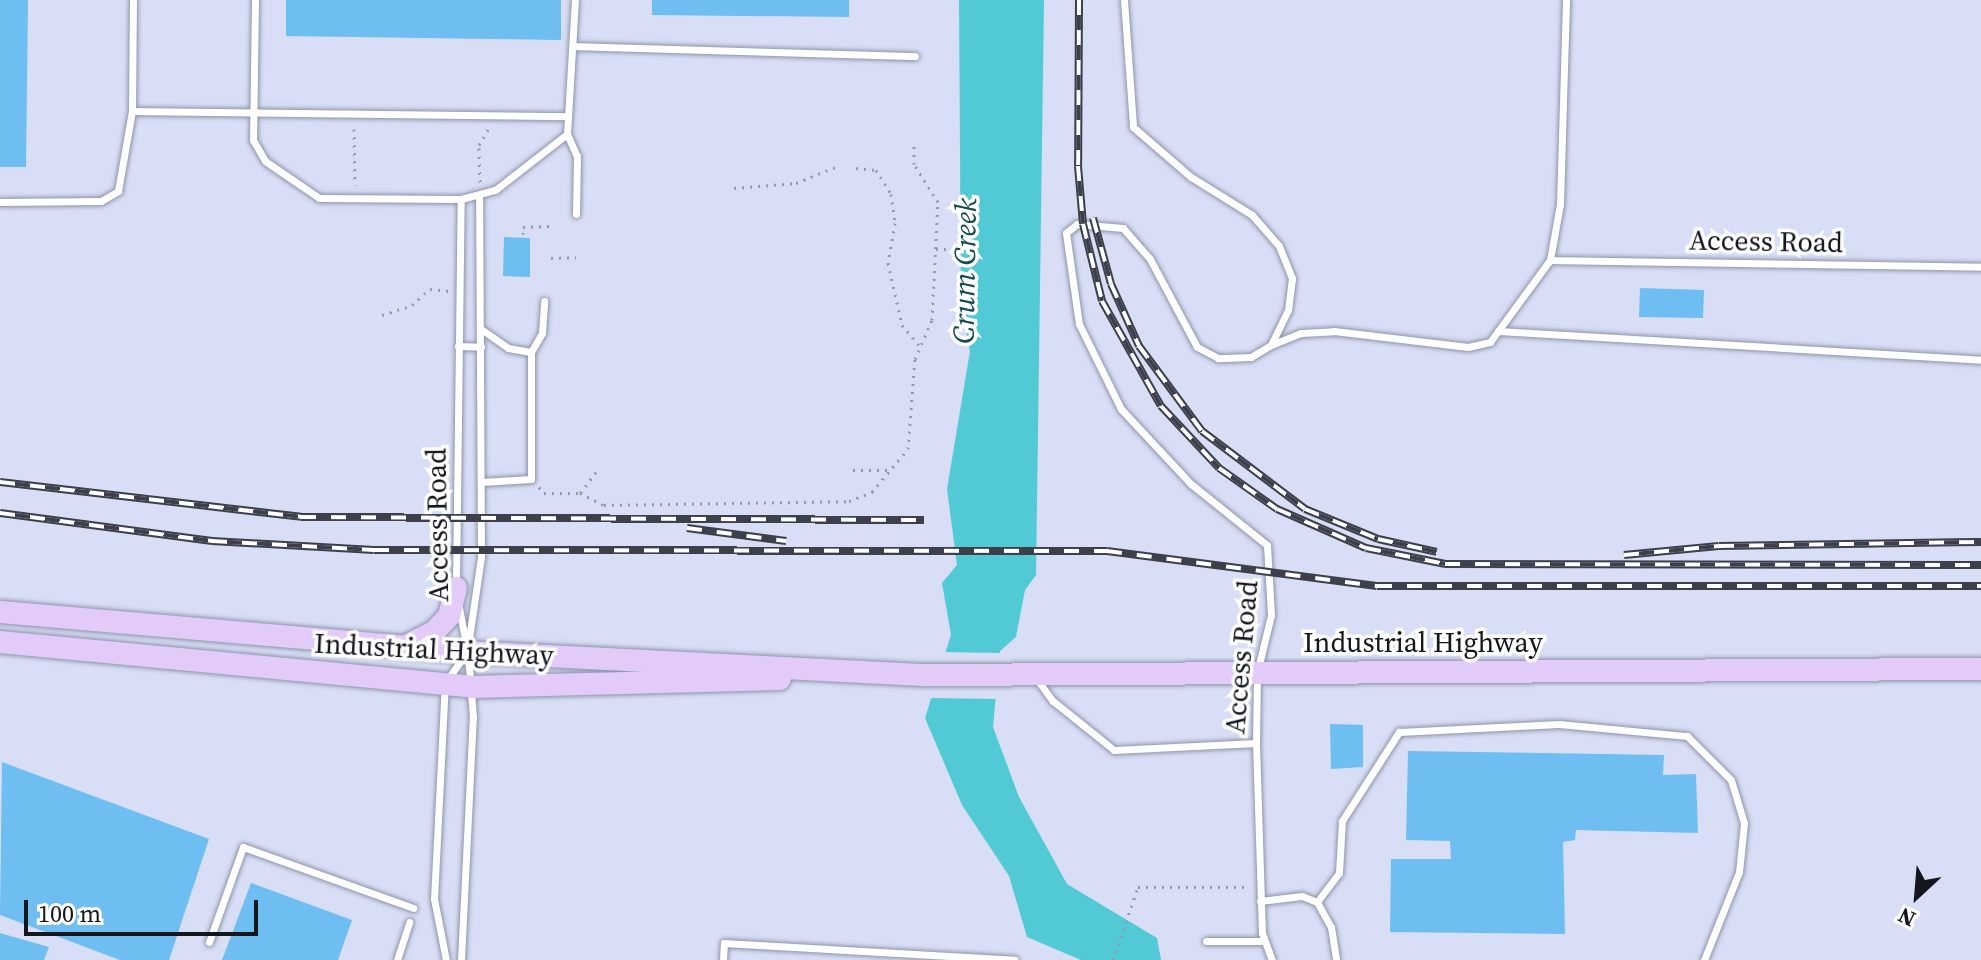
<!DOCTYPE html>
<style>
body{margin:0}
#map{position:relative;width:1981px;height:960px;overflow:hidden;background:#d7def5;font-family:"Source Serif 4",serif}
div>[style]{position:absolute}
.water>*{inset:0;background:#51cad6}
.pier>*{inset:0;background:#d7def5}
.building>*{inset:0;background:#6fbef2}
.path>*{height:3px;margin-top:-1.5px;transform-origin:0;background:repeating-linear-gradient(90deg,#959aac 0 2px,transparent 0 8px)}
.roads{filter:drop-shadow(0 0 2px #8e94aa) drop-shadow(0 0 2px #8e94aa)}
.service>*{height:7px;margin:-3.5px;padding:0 3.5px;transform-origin:3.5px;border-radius:3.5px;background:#fff}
.primary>*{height:22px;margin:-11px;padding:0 11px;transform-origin:11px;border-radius:11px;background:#e2caf9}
.rail>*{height:8px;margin-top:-4px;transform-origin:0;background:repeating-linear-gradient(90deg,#fff 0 15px,#3d404b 0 30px);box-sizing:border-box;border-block:2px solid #3d404b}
span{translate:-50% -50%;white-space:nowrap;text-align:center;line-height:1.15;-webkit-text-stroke:7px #fff;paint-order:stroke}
.street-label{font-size:28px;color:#14161e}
.water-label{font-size:30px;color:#164b50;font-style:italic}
.north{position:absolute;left:1877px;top:856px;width:80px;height:80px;-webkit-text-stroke:6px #fff;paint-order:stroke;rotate:206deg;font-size:22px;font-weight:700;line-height:32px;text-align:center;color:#14161e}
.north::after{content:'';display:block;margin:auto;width:28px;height:36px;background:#14161e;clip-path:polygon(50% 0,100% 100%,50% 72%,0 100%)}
.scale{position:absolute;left:24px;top:900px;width:234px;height:36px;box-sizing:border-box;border:4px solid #14161e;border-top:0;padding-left:10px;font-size:24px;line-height:28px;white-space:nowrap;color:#14161e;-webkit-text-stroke:6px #fff;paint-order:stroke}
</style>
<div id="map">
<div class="water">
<i style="clip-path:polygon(959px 0,1044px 0,1036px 575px,1025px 590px,1016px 637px,1000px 651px,993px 727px,1019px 797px,1067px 884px,1157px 938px,1161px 960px,1081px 960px,1027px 937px,1009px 876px,962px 805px,925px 718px,951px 635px,942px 583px,957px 565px,947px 489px,970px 351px,961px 304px)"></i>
</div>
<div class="pier">
<i style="clip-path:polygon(941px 652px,1001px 653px,999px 699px,927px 698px)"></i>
</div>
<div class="building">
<i style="clip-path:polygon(0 0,28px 0,26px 167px,0 167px)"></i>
<i style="clip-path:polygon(286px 0,561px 0,561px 40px,286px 36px)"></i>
<i style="clip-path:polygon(652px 0,849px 0,849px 17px,652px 15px)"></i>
<i style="clip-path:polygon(504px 237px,530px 238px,530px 277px,503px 276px)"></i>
<i style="clip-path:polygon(1640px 288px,1704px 290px,1703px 318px,1639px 317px)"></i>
<i style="clip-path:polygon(1330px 724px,1363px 725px,1363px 767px,1331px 769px)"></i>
<i style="clip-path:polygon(1408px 751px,1664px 755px,1663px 775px,1696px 774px,1698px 833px,1576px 830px,1575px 840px,1563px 842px,1565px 934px,1390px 932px,1391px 859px,1451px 859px,1450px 841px,1406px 840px)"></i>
<i style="clip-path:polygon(2px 762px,209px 839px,169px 960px,120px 960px,0 915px)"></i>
<i style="clip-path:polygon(251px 883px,352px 920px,338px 960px,222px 960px)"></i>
<i style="clip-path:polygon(0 933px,49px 947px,44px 960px,0 960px)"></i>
</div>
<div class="path">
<i style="left:354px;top:129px;width:56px;rotate:89deg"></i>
<i style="left:856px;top:168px;width:20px;rotate:6deg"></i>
<i style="left:876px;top:170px;width:28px;rotate:58deg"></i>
<i style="left:891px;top:194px;width:29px;rotate:82deg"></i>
<i style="left:895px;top:223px;width:41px;rotate:99.9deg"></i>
<i style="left:888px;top:263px;width:64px;rotate:77.3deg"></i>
<i style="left:902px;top:325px;width:26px;rotate:50deg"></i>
<i style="left:480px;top:182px;width:37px;rotate:-92deg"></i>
<i style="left:479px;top:145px;width:22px;rotate:-60deg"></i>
<i style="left:734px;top:188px;width:62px;rotate:-4.6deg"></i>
<i style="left:796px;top:183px;width:42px;rotate:-22.3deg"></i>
<i style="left:523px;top:234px;width:7px;rotate:-90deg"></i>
<i style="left:523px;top:227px;width:27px;rotate:-2deg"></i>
<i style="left:936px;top:249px;width:25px"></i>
<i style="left:551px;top:258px;width:25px;rotate:-2deg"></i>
<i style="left:382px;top:315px;width:32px;rotate:-18deg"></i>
<i style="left:412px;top:305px;width:24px;rotate:-42deg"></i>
<i style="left:430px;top:289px;width:20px;rotate:6deg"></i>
<i style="left:853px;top:470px;width:35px"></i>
<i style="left:596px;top:472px;width:26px;rotate:127deg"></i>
<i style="left:580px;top:493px;width:27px;rotate:27deg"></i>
<i style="left:604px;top:505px;width:245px;rotate:-0.9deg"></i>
<i style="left:849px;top:501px;width:25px;rotate:-21deg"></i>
<i style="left:872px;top:492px;width:56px;rotate:-50.1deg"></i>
<i style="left:908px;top:449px;width:90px;rotate:-85.6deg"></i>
<i style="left:915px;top:359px;width:43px;rotate:-66.4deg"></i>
<i style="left:932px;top:320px;width:118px;rotate:-87.1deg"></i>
<i style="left:938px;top:202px;width:45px;rotate:-122.3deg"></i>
<i style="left:914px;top:164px;width:21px;rotate:-90deg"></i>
<i style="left:539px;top:487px;width:8px;rotate:50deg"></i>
<i style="left:544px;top:493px;width:36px"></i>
<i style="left:1113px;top:960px;width:77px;rotate:-71.1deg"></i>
<i style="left:1138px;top:887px;width:109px"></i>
</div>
<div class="roads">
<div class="service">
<i style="left:255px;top:0;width:140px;rotate:90.8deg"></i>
<i style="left:253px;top:140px;width:24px;rotate:60deg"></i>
<i style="left:265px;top:161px;width:65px;rotate:34.4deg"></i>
<i style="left:319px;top:198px;width:142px;rotate:0.4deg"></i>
<i style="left:461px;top:199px;width:35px;rotate:-15deg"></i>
<i style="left:495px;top:190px;width:91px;rotate:-37.9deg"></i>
<i style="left:567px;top:134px;width:134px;rotate:-86.6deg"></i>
<i style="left:1124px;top:0;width:127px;rotate:85.9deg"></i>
<i style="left:1133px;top:127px;width:77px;rotate:40.8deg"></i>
<i style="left:1191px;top:177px;width:72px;rotate:31.9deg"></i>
<i style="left:1252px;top:215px;width:41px;rotate:48.9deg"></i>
<i style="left:1279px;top:246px;width:35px;rotate:68deg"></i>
<i style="left:1292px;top:278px;width:32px;rotate:97deg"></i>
<i style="left:1288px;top:310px;width:39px;rotate:116deg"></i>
<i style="left:1271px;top:345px;width:23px;rotate:149deg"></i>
<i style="left:1251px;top:357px;width:33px;rotate:178deg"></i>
<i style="left:1218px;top:358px;width:24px;rotate:-152deg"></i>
<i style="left:1197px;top:347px;width:100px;rotate:-118.1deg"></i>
<i style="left:1150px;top:259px;width:41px;rotate:-131.1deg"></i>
<i style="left:1123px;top:228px;width:46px;rotate:-175deg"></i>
<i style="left:1077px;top:224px;width:14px;rotate:141deg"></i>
<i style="left:1066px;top:233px;width:92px;rotate:81.9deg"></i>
<i style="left:1079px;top:324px;width:95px;rotate:63.7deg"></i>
<i style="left:1121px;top:409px;width:103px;rotate:47deg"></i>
<i style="left:1191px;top:484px;width:97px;rotate:38.8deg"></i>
<i style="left:1267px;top:545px;width:70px;rotate:86.7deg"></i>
<i style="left:1271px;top:615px;width:60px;rotate:103.6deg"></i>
<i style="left:1257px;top:673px;width:70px;rotate:90.8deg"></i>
<i style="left:1256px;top:743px;width:190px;rotate:88.2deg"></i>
<i style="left:1262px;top:933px;width:29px;rotate:70deg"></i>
<i style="left:574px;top:46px;width:341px;rotate:1.7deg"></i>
<i style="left:132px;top:111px;width:436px;rotate:0.7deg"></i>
<i style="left:567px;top:134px;width:24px;rotate:66deg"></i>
<i style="left:577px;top:156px;width:58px;rotate:91deg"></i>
<i style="left:0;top:202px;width:101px;rotate:-0.6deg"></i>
<i style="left:101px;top:201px;width:20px;rotate:-30deg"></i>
<i style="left:118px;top:191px;width:81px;rotate:-80.1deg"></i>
<i style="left:132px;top:111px;width:111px;rotate:-89.5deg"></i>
<i style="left:1550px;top:260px;width:431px;rotate:0.9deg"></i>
<i style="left:481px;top:329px;width:33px;rotate:35deg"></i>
<i style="left:508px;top:348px;width:23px;rotate:10deg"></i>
<i style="left:1498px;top:331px;width:484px;rotate:3.4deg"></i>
<i style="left:1271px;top:345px;width:32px;rotate:-22deg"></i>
<i style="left:1301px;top:333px;width:33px;rotate:-3deg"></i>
<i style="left:1334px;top:331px;width:135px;rotate:6.8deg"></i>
<i style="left:1468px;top:347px;width:23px;rotate:-13deg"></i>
<i style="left:1490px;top:342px;width:102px;rotate:-53.8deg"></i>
<i style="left:1550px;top:260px;width:57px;rotate:-79.9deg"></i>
<i style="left:1560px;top:204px;width:204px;rotate:-88.3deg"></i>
<i style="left:458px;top:346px;width:23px;rotate:2deg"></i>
<i style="left:481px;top:482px;width:50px;rotate:-3.4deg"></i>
<i style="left:531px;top:479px;width:127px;rotate:-90deg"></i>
<i style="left:531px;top:352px;width:22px;rotate:-60deg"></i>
<i style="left:542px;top:333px;width:32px;rotate:-86deg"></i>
<i style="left:456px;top:584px;width:385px;rotate:-89.3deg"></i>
<i style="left:459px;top:608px;width:36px;rotate:79deg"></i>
<i style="left:1036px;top:678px;width:29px;rotate:54deg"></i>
<i style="left:1053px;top:701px;width:78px;rotate:38.8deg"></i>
<i style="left:1114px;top:750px;width:142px;rotate:-2.8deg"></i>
<i style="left:1260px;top:901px;width:42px;rotate:-6.8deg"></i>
<i style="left:1302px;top:896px;width:16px;rotate:22deg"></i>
<i style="left:1317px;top:902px;width:29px;rotate:61deg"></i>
<i style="left:1331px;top:927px;width:33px;rotate:81deg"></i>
<i style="left:1317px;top:902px;width:36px;rotate:-53deg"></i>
<i style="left:1339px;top:873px;width:52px;rotate:-86.7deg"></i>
<i style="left:1342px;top:821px;width:106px;rotate:-57.4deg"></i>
<i style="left:1399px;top:732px;width:160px;rotate:-2.9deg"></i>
<i style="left:1559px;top:724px;width:129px;rotate:5.4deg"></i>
<i style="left:1687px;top:736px;width:62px;rotate:45deg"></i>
<i style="left:1731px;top:780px;width:45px;rotate:73.2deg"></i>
<i style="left:1744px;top:823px;width:49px;rotate:95.8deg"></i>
<i style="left:1739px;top:872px;width:95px;rotate:111.7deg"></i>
<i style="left:1206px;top:941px;width:58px"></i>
<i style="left:209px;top:942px;width:101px;rotate:-70.3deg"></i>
<i style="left:243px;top:847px;width:181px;rotate:19.7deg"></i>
<i style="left:397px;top:960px;width:40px;rotate:-72deg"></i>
<i style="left:446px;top:960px;width:62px;rotate:-101.1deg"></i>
<i style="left:434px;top:899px;width:216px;rotate:-87.1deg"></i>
<i style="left:445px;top:683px;width:38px;rotate:-55deg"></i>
<i style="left:467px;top:652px;width:96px;rotate:-81.6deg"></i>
<i style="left:481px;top:557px;width:359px;rotate:-90.3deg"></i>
<i style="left:461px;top:960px;width:243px;rotate:-87.2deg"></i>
<i style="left:473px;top:717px;width:62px;rotate:-94.6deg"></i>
<i style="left:723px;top:960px;width:17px;rotate:-87deg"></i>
<i style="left:724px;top:943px;width:291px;rotate:3.3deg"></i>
</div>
<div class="primary">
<i style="left:0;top:612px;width:469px;rotate:4.9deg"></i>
<i style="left:467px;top:652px;width:460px;rotate:2.9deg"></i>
<i style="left:926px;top:675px;width:1055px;rotate:-0.33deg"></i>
<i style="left:0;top:642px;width:474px;rotate:5.4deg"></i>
<i style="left:472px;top:687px;width:308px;rotate:-1.5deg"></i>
<i style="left:406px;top:646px;width:31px;rotate:-27deg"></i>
<i style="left:434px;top:632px;width:22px;rotate:-47deg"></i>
<i style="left:449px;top:616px;width:29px;rotate:-76deg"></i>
</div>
</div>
<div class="rail">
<i style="left:1079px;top:0;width:166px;rotate:90.3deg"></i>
<i style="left:1078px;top:166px;width:58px;rotate:85.1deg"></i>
<i style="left:1083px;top:224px;width:79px;rotate:76.1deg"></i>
<i style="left:1102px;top:301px;width:120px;rotate:60.7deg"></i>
<i style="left:1161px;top:406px;width:85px;rotate:46.9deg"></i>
<i style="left:1219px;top:468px;width:71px;rotate:35.3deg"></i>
<i style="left:1277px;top:509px;width:97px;rotate:23.7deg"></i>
<i style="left:1366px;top:548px;width:81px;rotate:11.4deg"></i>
<i style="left:1445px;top:564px;width:536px;rotate:0.11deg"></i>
<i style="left:1093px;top:218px;width:68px;rotate:74.7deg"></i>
<i style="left:1111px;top:284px;width:68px;rotate:65.7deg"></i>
<i style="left:1139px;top:346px;width:106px;rotate:53.5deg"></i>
<i style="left:1202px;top:431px;width:129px;rotate:37.1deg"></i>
<i style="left:1305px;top:509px;width:79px;rotate:22.3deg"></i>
<i style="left:1378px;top:539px;width:60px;rotate:12.4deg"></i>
<i style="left:0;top:482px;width:303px;rotate:6.6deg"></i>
<i style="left:301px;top:517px;width:623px;rotate:0.28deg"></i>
<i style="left:0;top:513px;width:214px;rotate:7.5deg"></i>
<i style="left:212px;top:541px;width:162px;rotate:3.2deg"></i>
<i style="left:374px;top:550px;width:733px;rotate:0.08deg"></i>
<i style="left:1107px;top:551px;width:272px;rotate:7.4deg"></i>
<i style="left:1377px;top:586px;width:604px"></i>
<i style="left:687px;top:528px;width:100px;rotate:7.5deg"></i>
<i style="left:1624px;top:555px;width:95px;rotate:-5.4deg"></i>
<i style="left:1719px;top:546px;width:262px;rotate:-0.9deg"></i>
</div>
<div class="street-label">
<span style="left:1766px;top:241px;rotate:1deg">Access Road</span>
<span style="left:437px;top:525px;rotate:-91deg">Access Road</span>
<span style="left:1423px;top:642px">Industrial Highway</span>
<span style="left:434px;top:649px;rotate:3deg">Industrial Highway</span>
<span style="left:1241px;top:657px;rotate:-85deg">Access Road</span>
</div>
<div class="water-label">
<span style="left:965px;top:271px;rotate:-89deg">Crum Creek</span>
</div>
<div class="north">N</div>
<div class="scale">100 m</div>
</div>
